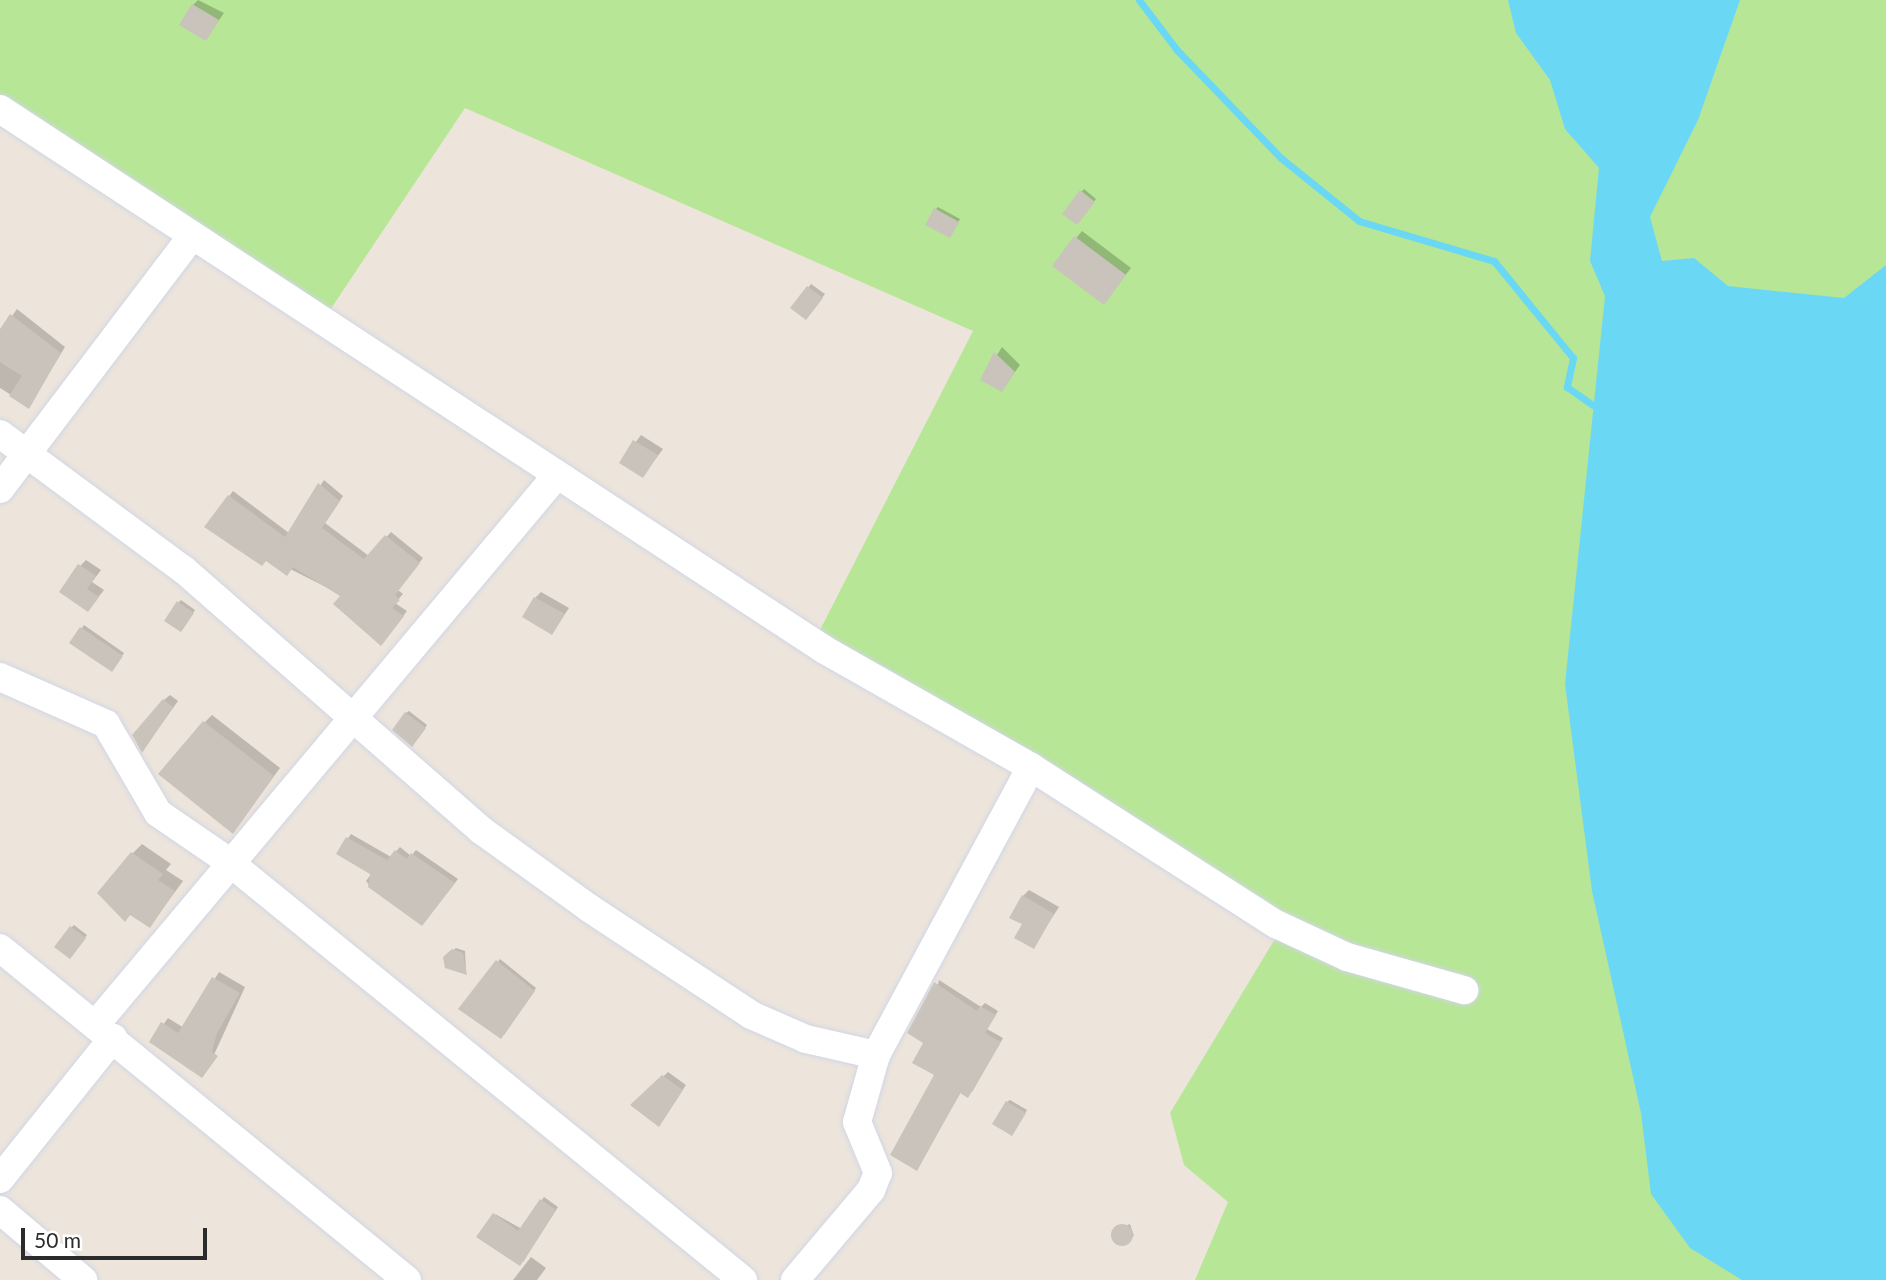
<!DOCTYPE html>
<style>
body{margin:0}
#map{position:relative;width:1886px;height:1280px;overflow:hidden;background:#ede5dc;font-family:Lato,sans-serif}
div>[style]{position:absolute}
.green>*{inset:0;background:#b7e696}
.water>*{inset:0;background:#6ad8f4}
.shadow>*{inset:0;background:#0003}
.stream>*{height:7px;margin:-3.5px;padding:0 3.5px;transform-origin:3.5px;border-radius:3.5px;background:#6ad8f4}
.building>*{inset:0;background:#c9c3bb}
.round{border-radius:50%}
.roads{filter:drop-shadow(0 0 2px #d1d6e4) drop-shadow(0 0 2px #d1d6e4)}
.minor>*{height:28px;margin:-14px;padding:0 14px;transform-origin:14px;border-radius:14px;background:#fff}
span{translate:-50% -50%;white-space:nowrap;text-align:center;line-height:1.15;-webkit-text-stroke:6px #fff;paint-order:stroke}
.scale{position:absolute;left:21px;top:1228px;width:186px;height:32px;box-sizing:border-box;border:4px solid #2b2b2b;border-top:0;padding-left:9px;font-size:21px;line-height:24px;white-space:nowrap;color:#2b2b2b;-webkit-text-stroke:5px #fff;paint-order:stroke}
</style>
<div id="map">
<div class="green">
<i style="clip-path:polygon(0 0,1886px 0,1886px 1280px,1195px 1280px,1228px 1202px,1184px 1165px,1170px 1113px,1287px 919px,820px 630px,973px 331px,465px 108px,328px 313px,0 98px)"></i>
</div>
<div class="water">
<i style="clip-path:polygon(1508px 0,1740px 0,1698px 120px,1650px 217px,1662px 261px,1694px 258px,1728px 286px,1844px 298px,1886px 265px,1886px 1280px,1742px 1280px,1690px 1248px,1651px 1194px,1641px 1113px,1592px 891px,1565px 684px,1605px 296px,1590px 261px,1599px 168px,1565px 129px,1550px 80px,1516px 33px)"></i>
</div>
<div class="shadow">
<i style="clip-path:polygon(198px 0,224px 13px,206px 39px,193px 5px)"></i>
<i style="clip-path:polygon(1084px 189px,1096px 199px,1079px 221px,1081px 192px)"></i>
<i style="clip-path:polygon(938px 207px,960px 219px,952px 233px,936px 209px)"></i>
<i style="clip-path:polygon(1082px 231px,1131px 268px,1109px 296px,1054px 265px)"></i>
<i style="clip-path:polygon(811px 284px,825px 294px,808px 316px,793px 308px)"></i>
<i style="clip-path:polygon(17px 309px,65px 347px,29px 406px,0 388px,0 333px)"></i>
<i style="clip-path:polygon(1002px 347px,1020px 365px,1002px 390px,982px 379px)"></i>
<i style="clip-path:polygon(641px 435px,663px 449px,643px 476px,621px 462px)"></i>
<i style="clip-path:polygon(324px 480px,343px 496px,325px 523px,369px 556px,391px 532px,423px 558px,398px 590px,403px 594px,395px 603px,407px 611px,386px 639px,342px 595px,206px 527px,233px 491px,289px 533px)"></i>
<i style="clip-path:polygon(86px 560px,101px 570px,92px 582px,104px 590px,88px 610px,80px 566px)"></i>
<i style="clip-path:polygon(541px 592px,569px 608px,552px 633px,535px 598px)"></i>
<i style="clip-path:polygon(181px 600px,195px 610px,183px 628px,178px 603px)"></i>
<i style="clip-path:polygon(84px 625px,124px 653px,114px 667px,71px 643px)"></i>
<i style="clip-path:polygon(170px 695px,178px 701px,143px 750px,164px 700px)"></i>
<i style="clip-path:polygon(409px 711px,427px 725px,414px 742px,406px 713px)"></i>
<i style="clip-path:polygon(212px 715px,280px 768px,233px 832px,205px 722px)"></i>
<i style="clip-path:polygon(351px 834px,391px 857px,400px 847px,411px 856px,416px 850px,458px 879px,426px 920px,373px 889px,366px 881px,372px 873px,338px 853px)"></i>
<i style="clip-path:polygon(142px 844px,171px 864px,166px 870px,183px 881px,150px 926px,132px 854px)"></i>
<i style="clip-path:polygon(1029px 890px,1059px 907px,1033px 947px,1024px 924px,1023px 896px)"></i>
<i style="clip-path:polygon(74px 925px,87px 935px,73px 954px,71px 928px)"></i>
<i style="clip-path:polygon(456px 948px,465px 951px,466px 973px,445px 957px)"></i>
<i style="clip-path:polygon(500px 959px,536px 988px,504px 1035px,498px 962px)"></i>
<i style="clip-path:polygon(219px 972px,245px 987px,207px 1070px,151px 1042px,168px 1018px,184px 1028px)"></i>
<i style="clip-path:polygon(939px 980px,981px 1007px,985px 1003px,998px 1011px,987px 1029px,1003px 1038px,972px 1092px,961px 1092px,917px 1169px,936px 1075px,925px 1042px)"></i>
<i style="clip-path:polygon(668px 1072px,686px 1085px,659px 1125px,633px 1105px)"></i>
<i style="clip-path:polygon(1010px 1100px,1027px 1110px,1014px 1132px,1007px 1102px)"></i>
<i style="clip-path:polygon(544px 1197px,558px 1207px,523px 1262px,495px 1214px,522px 1229px)"></i>
<i style="clip-path:polygon(1130px 1224px,1134px 1236px,1118px 1243px,1114px 1230px)"></i>
<i style="clip-path:polygon(531px 1257px,546px 1268px,537px 1280px,513px 1280px)"></i>
</div>
<div class="stream">
<i style="left:1139px;top:0;width:63px;rotate:52.8deg"></i>
<i style="left:1177px;top:50px;width:150px;rotate:46.1deg"></i>
<i style="left:1281px;top:158px;width:100px;rotate:38.9deg"></i>
<i style="left:1359px;top:221px;width:141px;rotate:16.5deg"></i>
<i style="left:1494px;top:261px;width:125px;rotate:50.8deg"></i>
<i style="left:1573px;top:358px;width:30px;rotate:102deg"></i>
<i style="left:1567px;top:387px;width:32px;rotate:35deg"></i>
</div>
<div class="building">
<i style="clip-path:polygon(192px 4px,219px 20px,206px 41px,179px 25px)"></i>
<i style="clip-path:polygon(1080px 190px,1095px 202px,1077px 225px,1062px 214px)"></i>
<i style="clip-path:polygon(934px 208px,959px 222px,950px 238px,925px 225px)"></i>
<i style="clip-path:polygon(1074px 236px,1126px 275px,1104px 305px,1052px 266px)"></i>
<i style="clip-path:polygon(807px 286px,823px 298px,806px 320px,790px 308px)"></i>
<i style="clip-path:polygon(10px 314px,61px 353px,29px 409px,9px 396px,22px 376px,0 362px,0 329px)"></i>
<i style="clip-path:polygon(994px 352px,1015px 372px,1002px 392px,980px 380px)"></i>
<i style="clip-path:polygon(633px 440px,658px 455px,643px 478px,619px 463px)"></i>
<i style="clip-path:polygon(318px 483px,340px 501px,322px 528px,364px 559px,385px 535px,420px 563px,395px 595px,400px 600px,392px 608px,404px 616px,381px 646px,333px 604px,340px 596px,293px 567px,287px 576px,266px 561px,262px 566px,204px 527px,228px 495px,285px 537px)"></i>
<i style="clip-path:polygon(78px 564px,96px 576px,87px 589px,99px 597px,88px 612px,59px 592px)"></i>
<i style="clip-path:polygon(534px 597px,565px 614px,552px 635px,522px 617px)"></i>
<i style="clip-path:polygon(177px 601px,194px 613px,181px 632px,164px 621px)"></i>
<i style="clip-path:polygon(80px 627px,123px 656px,112px 672px,69px 643px)"></i>
<i style="clip-path:polygon(163px 699px,173px 707px,142px 753px,132px 735px)"></i>
<i style="clip-path:polygon(405px 712px,426px 728px,412px 747px,392px 730px)"></i>
<i style="clip-path:polygon(203px 721px,274px 776px,233px 834px,158px 774px)"></i>
<i style="clip-path:polygon(346px 837px,387px 860px,395px 850px,407px 859px,411px 853px,455px 883px,422px 926px,368px 887px,370px 874px,336px 854px)"></i>
<i style="clip-path:polygon(131px 852px,163px 874px,158px 880px,175px 891px,150px 928px,130px 915px,125px 922px,97px 893px)"></i>
<i style="clip-path:polygon(1022px 895px,1054px 914px,1034px 949px,1014px 938px,1022px 924px,1009px 918px)"></i>
<i style="clip-path:polygon(70px 926px,86px 938px,70px 959px,54px 947px)"></i>
<i style="clip-path:polygon(452px 949px,463px 953px,467px 975px,445px 968px,443px 957px)"></i>
<i style="clip-path:polygon(496px 960px,535px 991px,501px 1039px,458px 1009px)"></i>
<i style="clip-path:polygon(212px 977px,240px 993px,217px 1033px,212px 1052px,218px 1056px,202px 1078px,149px 1042px,161px 1022px,178px 1033px)"></i>
<i style="clip-path:polygon(934px 982px,977px 1011px,980px 1006px,996px 1015px,985px 1033px,1001px 1042px,968px 1098px,960px 1093px,917px 1171px,890px 1155px,934px 1075px,912px 1063px,923px 1043px,907px 1033px)"></i>
<i style="clip-path:polygon(662px 1075px,683px 1090px,659px 1127px,630px 1105px)"></i>
<i style="clip-path:polygon(1006px 1101px,1026px 1113px,1012px 1136px,992px 1124px)"></i>
<i style="clip-path:polygon(540px 1199px,556px 1210px,520px 1266px,476px 1237px,493px 1213px,518px 1231px)"></i>
<i class="round" style="left:1111px;top:1224px;width:22px;height:22px"></i>
</div>
<div class="roads">
<div class="minor">
<i style="left:0;top:109px;width:987px;rotate:33.26deg"></i>
<i style="left:825px;top:650px;width:237px;rotate:29.6deg"></i>
<i style="left:1031px;top:767px;width:291px;rotate:32.7deg"></i>
<i style="left:1276px;top:924px;width:78px;rotate:24.9deg"></i>
<i style="left:1347px;top:957px;width:122px;rotate:15.8deg"></i>
<i style="left:0;top:434px;width:229px;rotate:36.5deg"></i>
<i style="left:184px;top:570px;width:395px;rotate:41.2deg"></i>
<i style="left:481px;top:830px;width:133px;rotate:35.8deg"></i>
<i style="left:589px;top:908px;width:194px;rotate:33.4deg"></i>
<i style="left:751px;top:1015px;width:60px;rotate:23.6deg"></i>
<i style="left:806px;top:1039px;width:72px;rotate:12.9deg"></i>
<i style="left:0;top:489px;width:316px;rotate:-52.8deg"></i>
<i style="left:0;top:677px;width:116px;rotate:23.9deg"></i>
<i style="left:106px;top:724px;width:103px;rotate:59.7deg"></i>
<i style="left:158px;top:813px;width:85px;rotate:34.4deg"></i>
<i style="left:228px;top:861px;width:664px;rotate:39.13deg"></i>
<i style="left:0;top:948px;width:525px;rotate:39.2deg"></i>
<i style="left:97px;top:1023px;width:715px;rotate:-49.99deg"></i>
<i style="left:0;top:1179px;width:181px;rotate:-51.3deg"></i>
<i style="left:0;top:1210px;width:109px;rotate:40.1deg"></i>
<i style="left:795px;top:1280px;width:118px;rotate:-49.8deg"></i>
<i style="left:871px;top:1190px;width:18px;rotate:-68deg"></i>
<i style="left:878px;top:1173px;width:55px;rotate:-112.4deg"></i>
<i style="left:857px;top:1122px;width:70px;rotate:-74.2deg"></i>
<i style="left:876px;top:1055px;width:327px;rotate:-61.7deg"></i>
</div>
</div>
<div class="scale">50 m</div>
</div>
